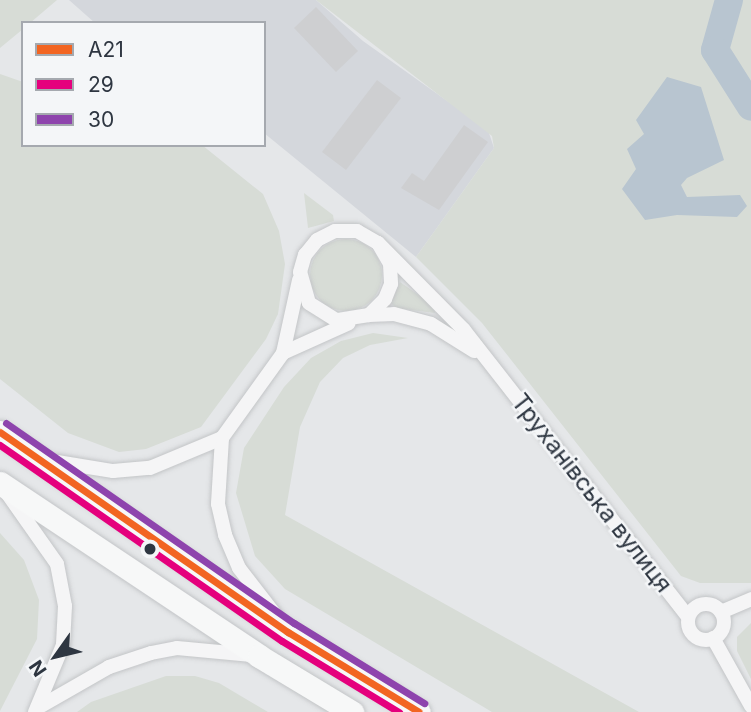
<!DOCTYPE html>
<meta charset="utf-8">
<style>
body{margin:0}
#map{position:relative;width:751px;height:712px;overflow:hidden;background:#e5e7e9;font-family:Inter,sans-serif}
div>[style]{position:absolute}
.built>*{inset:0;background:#d4d7dc}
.green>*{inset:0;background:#d7dcd6}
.round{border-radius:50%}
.water>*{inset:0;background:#b8c5d0}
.river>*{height:28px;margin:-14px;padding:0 14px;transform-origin:14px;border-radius:14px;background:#b8c5d0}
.building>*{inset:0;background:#cecfd1}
.roads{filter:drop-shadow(0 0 2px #c3c5c7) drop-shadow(0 0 2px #c3c5c7)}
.minor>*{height:14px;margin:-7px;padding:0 7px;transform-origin:7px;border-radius:7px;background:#f5f5f6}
.minor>.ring{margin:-7px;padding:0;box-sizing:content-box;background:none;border:14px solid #f5f5f6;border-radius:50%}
.primary>*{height:23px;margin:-11.5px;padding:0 11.5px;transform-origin:11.5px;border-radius:11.5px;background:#f7f8f8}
.bus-1>*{height:7px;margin:-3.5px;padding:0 3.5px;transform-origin:3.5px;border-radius:3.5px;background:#f26522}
.bus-2>*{height:7px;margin:-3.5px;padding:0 3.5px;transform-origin:3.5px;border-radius:3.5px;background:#e5007d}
.bus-3>*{height:7px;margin:-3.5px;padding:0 3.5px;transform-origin:3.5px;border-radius:3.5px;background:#8e44ad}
.dots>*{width:19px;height:19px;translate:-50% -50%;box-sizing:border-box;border:4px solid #f4f6f8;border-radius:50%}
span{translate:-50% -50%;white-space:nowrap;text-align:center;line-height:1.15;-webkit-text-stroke:5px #f4f6f8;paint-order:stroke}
.street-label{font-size:24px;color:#2e3641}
.legend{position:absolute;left:21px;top:21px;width:245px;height:126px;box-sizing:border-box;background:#f4f6f8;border:2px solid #a5a9af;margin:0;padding:9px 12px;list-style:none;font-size:21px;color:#2e3641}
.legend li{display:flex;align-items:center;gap:14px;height:35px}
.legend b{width:35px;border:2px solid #a5a9af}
.north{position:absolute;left:21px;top:621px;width:70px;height:70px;-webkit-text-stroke:5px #f4f6f8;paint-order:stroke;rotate:236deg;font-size:19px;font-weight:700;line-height:28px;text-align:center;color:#2e3641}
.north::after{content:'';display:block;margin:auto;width:24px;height:32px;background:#2e3641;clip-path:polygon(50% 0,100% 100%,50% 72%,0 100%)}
</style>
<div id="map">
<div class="built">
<i style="clip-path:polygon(69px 0,316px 0,363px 41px,488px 130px,494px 148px,416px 257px,264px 133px,264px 23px,95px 23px)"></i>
</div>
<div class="green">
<i style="clip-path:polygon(0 0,57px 0,30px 23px,23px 23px,23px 29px,0 48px)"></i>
<i style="clip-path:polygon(316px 0,751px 0,751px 583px,700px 583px,681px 576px,482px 323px,416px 257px,494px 148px,492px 136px)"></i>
<i style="clip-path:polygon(0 74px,23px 82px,23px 145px,202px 145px,263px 194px,279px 231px,285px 264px,278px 314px,266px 339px,201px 427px,146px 449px,119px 452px,68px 433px,0 379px)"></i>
<i style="clip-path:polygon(304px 193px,333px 215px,334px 221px,308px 228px)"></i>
<i class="round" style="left:310px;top:239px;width:72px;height:72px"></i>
<i style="clip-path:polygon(400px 282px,434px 306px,435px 313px,396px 308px,391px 303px)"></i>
<i style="clip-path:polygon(373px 333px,408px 338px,370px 345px,343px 358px,320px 382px,300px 427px,285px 515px,639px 712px,492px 712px,285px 589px,255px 556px,236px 493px,244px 448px,284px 387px,311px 358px,341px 341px)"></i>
<i style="clip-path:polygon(0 533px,24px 560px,39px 600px,37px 639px,0 711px)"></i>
<i style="clip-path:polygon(751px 623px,751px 679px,737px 651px,737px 637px)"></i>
<i style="clip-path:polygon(166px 676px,195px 676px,219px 683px,268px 712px,77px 712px,91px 702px)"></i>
</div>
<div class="water">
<i style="clip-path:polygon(667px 77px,701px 87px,724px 160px,687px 178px,681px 185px,687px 197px,740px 195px,747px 206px,737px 217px,677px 215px,645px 220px,622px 189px,636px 169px,627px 149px,644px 134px,636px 120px)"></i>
</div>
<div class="river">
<i style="left:729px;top:0;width:52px;rotate:105.6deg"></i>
<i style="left:715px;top:50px;width:67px;rotate:57.7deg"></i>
</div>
<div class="building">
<i style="clip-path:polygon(316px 7px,358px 51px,336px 72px,294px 28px)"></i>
<i style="clip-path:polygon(377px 80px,401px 98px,346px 170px,322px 152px)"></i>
<i style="clip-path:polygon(464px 125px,488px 142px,439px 210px,401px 188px,412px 173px,424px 181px)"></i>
</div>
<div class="roads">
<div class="minor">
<i style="left:378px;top:243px;width:24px;rotate:60deg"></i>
<i style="left:390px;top:264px;width:20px;rotate:87deg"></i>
<i style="left:391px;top:284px;width:16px;rotate:112deg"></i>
<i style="left:385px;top:299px;width:23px;rotate:135deg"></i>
<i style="left:369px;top:315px;width:33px;rotate:171deg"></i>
<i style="left:336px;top:320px;width:32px;rotate:-148deg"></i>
<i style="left:309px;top:303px;width:32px;rotate:-106deg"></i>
<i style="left:300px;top:272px;width:18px;rotate:-74deg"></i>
<i style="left:305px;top:255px;width:19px;rotate:-51deg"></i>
<i style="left:317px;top:240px;width:20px;rotate:-27deg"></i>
<i style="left:335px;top:231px;width:22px"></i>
<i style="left:357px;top:231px;width:24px;rotate:30deg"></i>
<i style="left:378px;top:243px;width:122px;rotate:45.3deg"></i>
<i style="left:464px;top:330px;width:364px;rotate:52deg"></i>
<i style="left:369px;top:315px;width:25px;rotate:-2deg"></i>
<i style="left:394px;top:314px;width:38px;rotate:15deg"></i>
<i style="left:431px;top:324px;width:51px;rotate:32.1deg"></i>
<i style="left:283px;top:353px;width:72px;rotate:-24.4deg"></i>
<i style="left:222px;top:438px;width:66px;rotate:93.5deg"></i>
<i style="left:218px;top:504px;width:32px;rotate:77deg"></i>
<i style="left:225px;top:535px;width:36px;rotate:67deg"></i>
<i style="left:239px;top:568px;width:62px;rotate:52.2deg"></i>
<i style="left:51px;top:461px;width:63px;rotate:9.2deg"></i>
<i style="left:113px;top:471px;width:37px;rotate:-5deg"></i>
<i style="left:150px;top:468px;width:78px;rotate:-22.6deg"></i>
<i style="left:222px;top:438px;width:105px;rotate:-54.3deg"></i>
<i style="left:283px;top:353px;width:75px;rotate:-77.6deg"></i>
<i style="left:7px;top:493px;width:87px;rotate:54.8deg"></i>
<i style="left:57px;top:564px;width:43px;rotate:79.2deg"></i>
<i style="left:65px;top:606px;width:39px;rotate:93deg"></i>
<i style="left:63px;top:645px;width:73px;rotate:112.7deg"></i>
<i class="ring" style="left:688px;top:604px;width:22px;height:22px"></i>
<i style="left:721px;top:612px;width:33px;rotate:-23deg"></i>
<i style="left:713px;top:638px;width:78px;rotate:60.8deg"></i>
<i style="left:41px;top:706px;width:78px;rotate:-29.8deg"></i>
<i style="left:109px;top:667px;width:44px;rotate:-18.4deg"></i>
<i style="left:151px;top:653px;width:26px;rotate:-11deg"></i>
<i style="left:177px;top:648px;width:75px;rotate:5.3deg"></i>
</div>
<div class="primary">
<i style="left:0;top:432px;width:351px;rotate:34.8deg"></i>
<i style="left:288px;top:632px;width:153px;rotate:31.4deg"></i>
<i style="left:0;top:483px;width:311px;rotate:33.7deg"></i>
<i style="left:259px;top:656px;width:109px;rotate:31.1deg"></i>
</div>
</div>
<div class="bus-1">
<i style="left:0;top:432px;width:351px;rotate:34.8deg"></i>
<i style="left:288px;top:632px;width:153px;rotate:31.4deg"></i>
</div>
<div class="bus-2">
<i style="left:0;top:445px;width:343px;rotate:34.8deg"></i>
<i style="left:282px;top:641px;width:137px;rotate:31.3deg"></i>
</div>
<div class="bus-3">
<i style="left:6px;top:423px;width:351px;rotate:34.8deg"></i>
<i style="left:294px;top:623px;width:153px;rotate:31.6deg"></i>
</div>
<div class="dots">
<i style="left:150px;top:549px;background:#2e3641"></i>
</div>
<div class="street-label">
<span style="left:592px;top:493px;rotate:52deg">Труханівська вулиця</span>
</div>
<ul class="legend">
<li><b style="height:9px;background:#f26522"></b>А21</li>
<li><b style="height:9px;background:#e5007d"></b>29</li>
<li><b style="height:9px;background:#8e44ad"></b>30</li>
</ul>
<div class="north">N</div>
</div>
